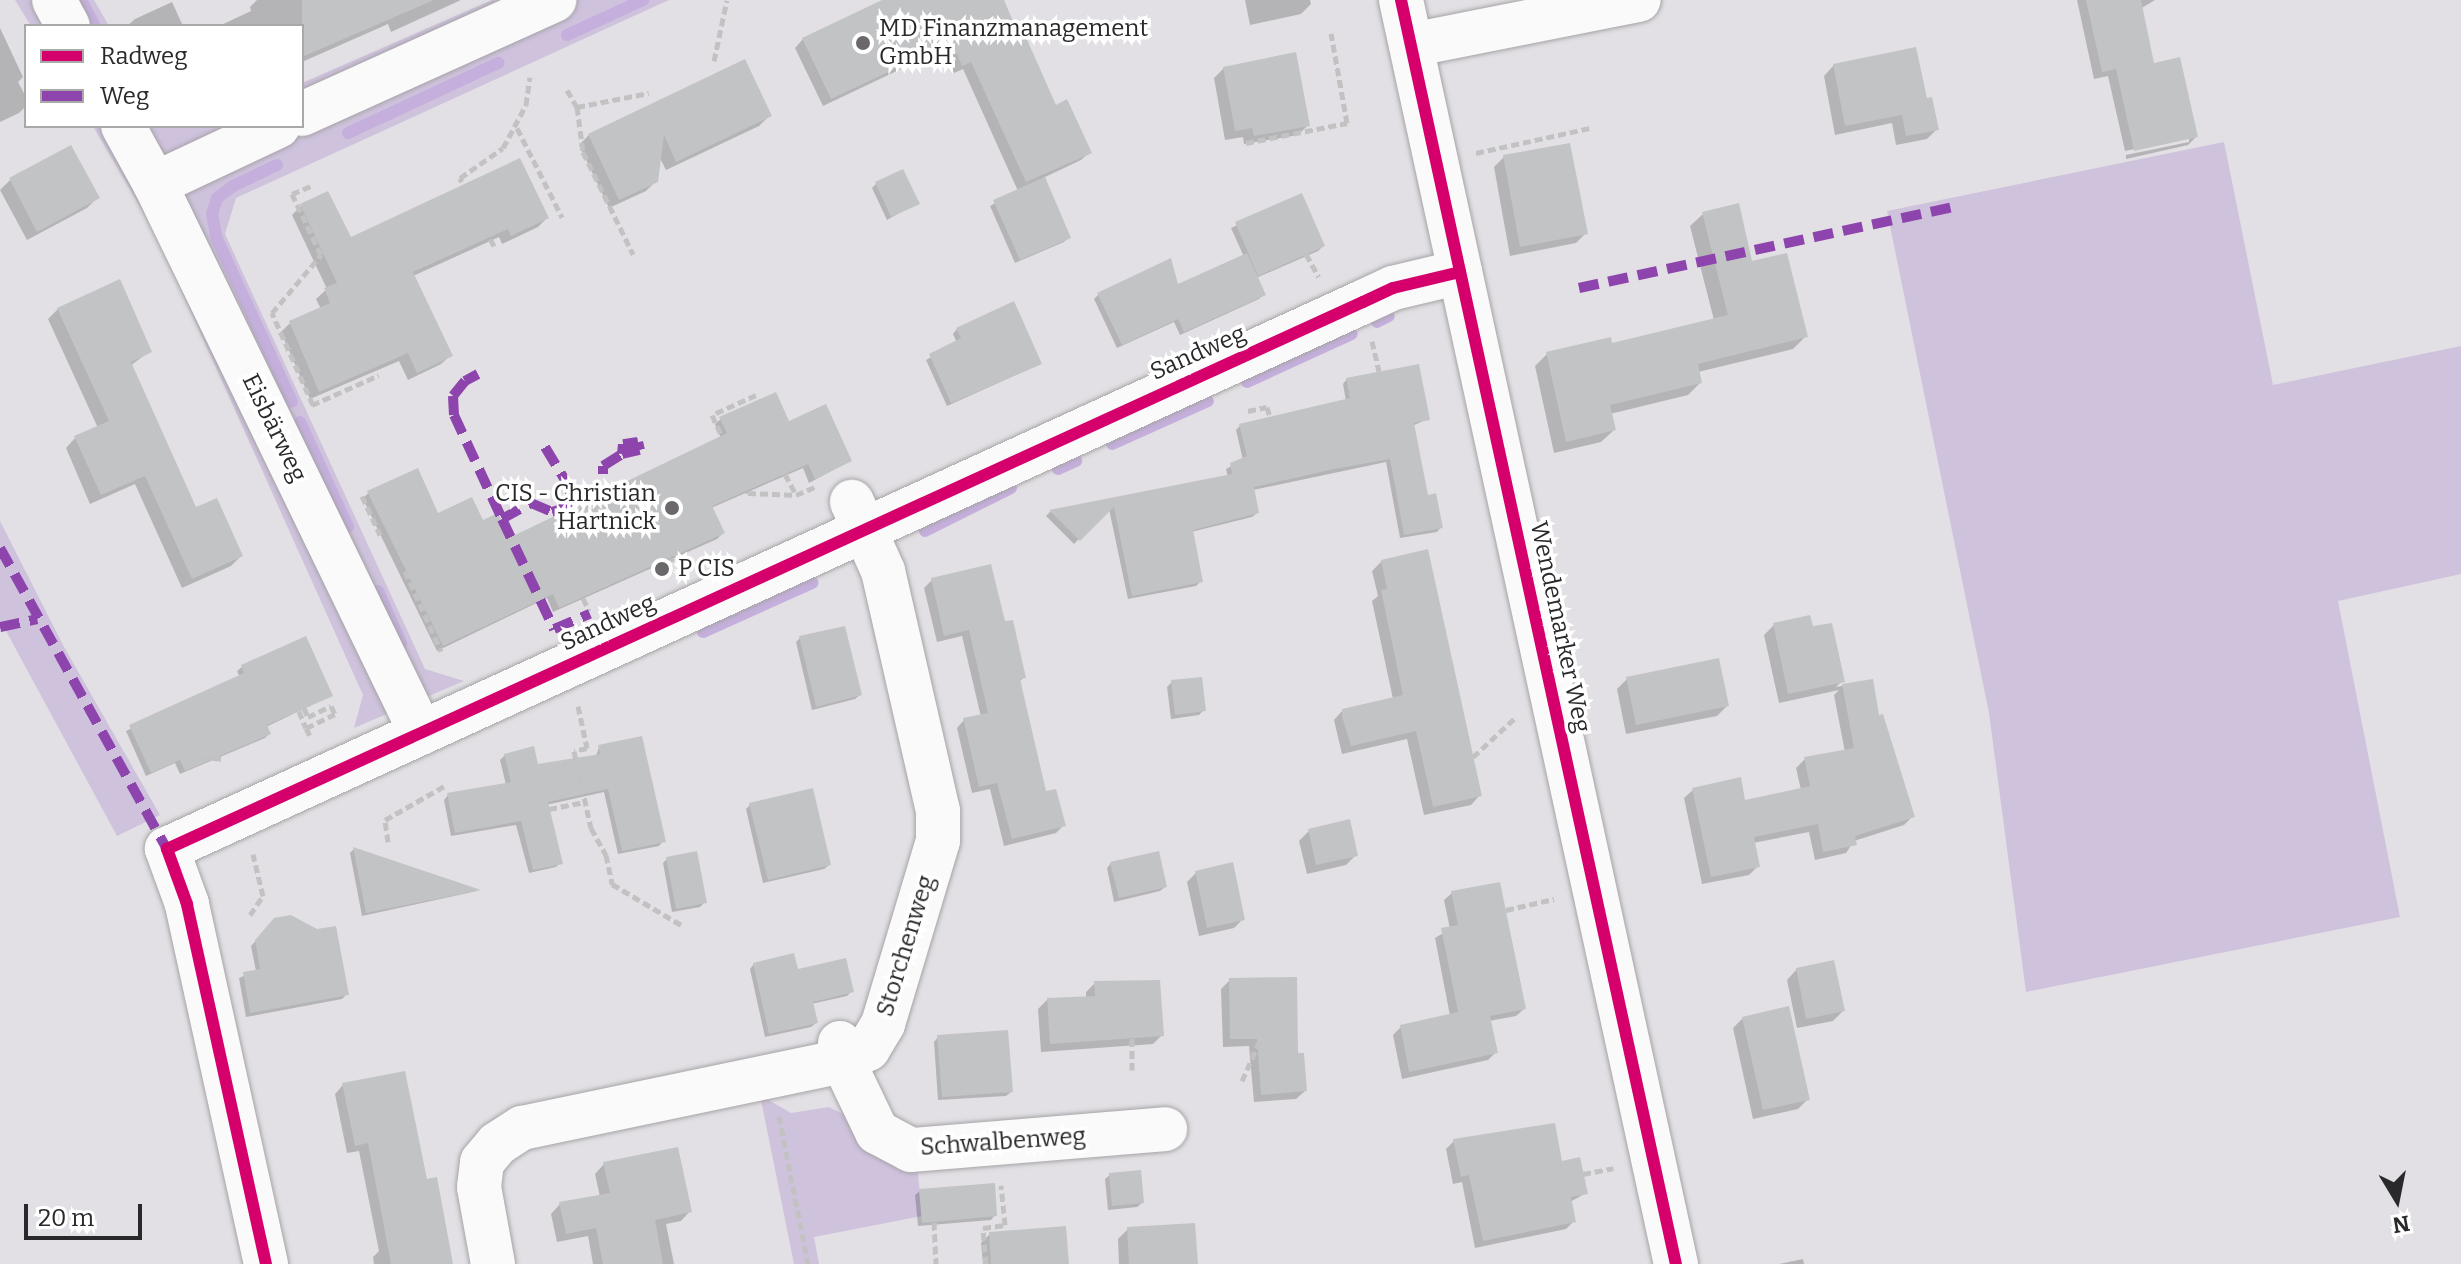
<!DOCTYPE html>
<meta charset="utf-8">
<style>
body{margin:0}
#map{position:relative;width:2461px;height:1264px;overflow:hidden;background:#e2e0e4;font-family:Bitter,serif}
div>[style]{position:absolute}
.green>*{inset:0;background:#cfc2dd}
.shadow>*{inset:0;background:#0003}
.stream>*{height:12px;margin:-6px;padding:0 6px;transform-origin:6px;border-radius:6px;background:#c5afdc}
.building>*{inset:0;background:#c2c3c5}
.path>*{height:5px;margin-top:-2.5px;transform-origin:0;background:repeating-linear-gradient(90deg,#c3c2c3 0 8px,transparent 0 12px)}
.roads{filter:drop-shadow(0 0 2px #a6a4a7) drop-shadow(0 0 2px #a6a4a7)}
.minor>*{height:44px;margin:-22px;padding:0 22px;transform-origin:22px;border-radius:22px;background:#fbfafb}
.quiet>*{height:10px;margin-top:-5px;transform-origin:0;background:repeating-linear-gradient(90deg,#8e44ad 0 20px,transparent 0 30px)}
.cycleway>*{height:12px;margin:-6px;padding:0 6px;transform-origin:6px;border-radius:6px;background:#d6006c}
.dots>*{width:22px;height:22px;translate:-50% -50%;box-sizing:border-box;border:4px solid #fff;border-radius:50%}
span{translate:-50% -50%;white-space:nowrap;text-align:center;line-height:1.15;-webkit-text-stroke:7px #fff;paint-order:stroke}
.poi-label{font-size:24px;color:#29282a}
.left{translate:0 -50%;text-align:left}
.right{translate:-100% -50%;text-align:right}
.street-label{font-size:24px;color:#29282a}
.legend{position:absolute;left:24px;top:24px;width:280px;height:104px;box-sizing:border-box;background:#fff;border:2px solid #a9a9aa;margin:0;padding:10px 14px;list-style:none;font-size:24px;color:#29282a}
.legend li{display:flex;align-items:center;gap:16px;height:40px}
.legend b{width:40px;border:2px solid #a9a9aa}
.north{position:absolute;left:2357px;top:1160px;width:80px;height:80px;-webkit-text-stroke:6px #fff;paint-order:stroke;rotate:170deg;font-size:22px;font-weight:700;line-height:32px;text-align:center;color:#29282a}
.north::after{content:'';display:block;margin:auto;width:28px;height:36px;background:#29282a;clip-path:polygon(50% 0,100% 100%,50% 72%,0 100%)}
.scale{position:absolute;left:24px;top:1204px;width:118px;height:36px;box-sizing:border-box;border:4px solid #29282a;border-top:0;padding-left:10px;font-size:24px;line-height:28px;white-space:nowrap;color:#29282a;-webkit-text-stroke:6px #fff;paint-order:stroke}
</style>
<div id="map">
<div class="green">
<i style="clip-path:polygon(15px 0,94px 0,109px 26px,31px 26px)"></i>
<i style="clip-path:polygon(492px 0,669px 0,236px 198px,225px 234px,425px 669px,464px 681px,354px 728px,363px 695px,155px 232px,93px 126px,302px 126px,302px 83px)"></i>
<i style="clip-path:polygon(2224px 142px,2273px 385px,2461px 346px,2461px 574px,2338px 601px,2400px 917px,2026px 992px,1989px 713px,1887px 211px)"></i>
<i style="clip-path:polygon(0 521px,63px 645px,160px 815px,117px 836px,5px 629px,0 632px)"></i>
<i style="clip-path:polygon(760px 1095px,791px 1113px,829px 1107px,855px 1120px,917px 1164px,922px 1216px,814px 1237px,819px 1264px,794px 1264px)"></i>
</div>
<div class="shadow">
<i style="clip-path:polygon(257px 0,461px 0,391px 32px,388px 24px,302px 62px,302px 26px,219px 26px,251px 11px,250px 7px)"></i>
<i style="clip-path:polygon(888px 0,1001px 0,1055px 107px,1090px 152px,1081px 160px,1043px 178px,1069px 237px,1064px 242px,1015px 263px,990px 206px,1018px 191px,963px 69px,954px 73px,943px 49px,823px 106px,795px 48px,803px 39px)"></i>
<i style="clip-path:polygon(1245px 0,1310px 0,1311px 4px,1301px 14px,1250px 25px)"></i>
<i style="clip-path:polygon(2077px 0,2155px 0,2140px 9px,2153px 65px,2196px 137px,2188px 145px,2126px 159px,2126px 155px,2189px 142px,2189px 137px,2125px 151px,2108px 76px,2094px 79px)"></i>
<i style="clip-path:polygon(172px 2px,183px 26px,127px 26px,135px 19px)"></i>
<i style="clip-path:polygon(0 28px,23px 77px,18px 82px,26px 97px,26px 106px,19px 113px,0 122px)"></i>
<i style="clip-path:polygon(1834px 65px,1937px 129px,1927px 139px,1896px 145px,1892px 123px,1835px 135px,1824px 76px)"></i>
<i style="clip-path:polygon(1224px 68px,1308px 125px,1298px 135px,1244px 144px,1243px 137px,1225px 140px,1214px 78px)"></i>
<i style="clip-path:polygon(769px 116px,759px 126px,666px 170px,659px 156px,656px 181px,646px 191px,609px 208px,579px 145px,589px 135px)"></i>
<i style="clip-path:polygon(1504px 157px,1586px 233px,1576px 243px,1510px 256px,1494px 167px)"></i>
<i style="clip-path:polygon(10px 180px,97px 198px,87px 208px,27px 240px,0 190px)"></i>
<i style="clip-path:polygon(876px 184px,917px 203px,887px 220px,872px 188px)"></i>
<i style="clip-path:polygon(327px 193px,350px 240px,547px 218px,538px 227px,502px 244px,499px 237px,413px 276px,450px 356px,441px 364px,408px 380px,399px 361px,310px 399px,281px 332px,290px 323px,321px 309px,316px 299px,327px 289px,292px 215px,301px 206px)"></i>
<i style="clip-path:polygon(1301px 196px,1323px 246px,1318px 251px,1256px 278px,1263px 294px,1259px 299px,1180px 335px,1174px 322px,1117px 348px,1094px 299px,1099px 294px,1177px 287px,1244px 257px,1231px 228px)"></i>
<i style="clip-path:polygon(1703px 214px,1751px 264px,1805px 337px,1793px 349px,1698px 372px,1700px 383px,1688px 395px,1610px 414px,1614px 430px,1601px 442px,1554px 453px,1535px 366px,1547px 354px,1611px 345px,1714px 320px,1690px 226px)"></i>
<i style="clip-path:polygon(58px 309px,150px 351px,130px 366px,195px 510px,241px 556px,231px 566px,182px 588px,135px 484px,90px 504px,66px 448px,75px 438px,98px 428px,48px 319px)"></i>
<i style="clip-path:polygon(957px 329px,1040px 364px,947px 406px,926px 360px,957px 343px,953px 334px)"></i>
<i style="clip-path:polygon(1347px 379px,1428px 419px,1412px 426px,1426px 497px,1441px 527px,1437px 532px,1400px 538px,1386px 462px,1253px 490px,1257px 513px,1252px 517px,1191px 532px,1201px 581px,1196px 586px,1128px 599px,1109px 509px,1074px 544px,1046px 516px,1050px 512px,1228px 477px,1226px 469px,1243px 460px,1236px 430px,1240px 426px,1346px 401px,1343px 384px)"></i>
<i style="clip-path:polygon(721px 419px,788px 424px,850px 461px,809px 483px,803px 468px,711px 508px,723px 533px,717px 539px,553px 612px,547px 598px,437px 651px,363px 499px,368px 493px,437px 516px,482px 522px,508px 540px,721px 438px,715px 424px)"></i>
<i style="clip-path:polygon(1382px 561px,1480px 795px,1471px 805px,1424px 815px,1407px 739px,1342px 754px,1334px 720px,1343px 710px,1393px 699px,1372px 601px,1378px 596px,1372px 571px)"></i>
<i style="clip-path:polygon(932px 580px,1003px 623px,1024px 677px,1019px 682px,1044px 794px,1064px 825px,1056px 833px,1004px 846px,990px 789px,972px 793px,957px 728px,964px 720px,981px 717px,962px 636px,937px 642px,924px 588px)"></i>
<i style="clip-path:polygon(1774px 625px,1811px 629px,1842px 681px,1836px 687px,1871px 681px,1878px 717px,1912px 817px,1904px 825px,1854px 841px,1846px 853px,1815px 860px,1809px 832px,1753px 843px,1758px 866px,1749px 875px,1702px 884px,1684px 798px,1693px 790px,1744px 802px,1801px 790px,1796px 768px,1805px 759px,1845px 752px,1834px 695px,1839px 690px,1779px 703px,1764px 635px)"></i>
<i style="clip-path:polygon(800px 638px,860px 695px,855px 699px,812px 710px,796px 642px)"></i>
<i style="clip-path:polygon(242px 667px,330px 696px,266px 727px,269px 734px,265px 738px,180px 774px,175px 763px,146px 776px,126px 731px,240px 677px,237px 671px)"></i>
<i style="clip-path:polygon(1627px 679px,1727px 706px,1717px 716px,1626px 734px,1617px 689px)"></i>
<i style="clip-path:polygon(1172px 682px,1204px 710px,1199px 715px,1171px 719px,1167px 687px)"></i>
<i style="clip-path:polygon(599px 747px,663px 841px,659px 846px,618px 854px,604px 792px,546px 805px,560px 863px,556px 867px,529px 873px,516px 825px,451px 836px,444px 800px,448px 795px,506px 785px,500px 760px,505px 755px,537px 767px,596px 756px)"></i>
<i style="clip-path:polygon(750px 805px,829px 865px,824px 869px,763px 883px,746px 809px)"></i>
<i style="clip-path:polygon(1309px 831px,1356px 855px,1346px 865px,1307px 874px,1299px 841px)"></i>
<i style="clip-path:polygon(354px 849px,477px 891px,362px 916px,350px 853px)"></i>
<i style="clip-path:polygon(667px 859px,704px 903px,700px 907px,672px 912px,663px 863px)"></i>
<i style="clip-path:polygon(1111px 863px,1165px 887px,1160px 891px,1114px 902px,1107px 868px)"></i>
<i style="clip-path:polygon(1196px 873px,1243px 919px,1234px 928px,1199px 936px,1187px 882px)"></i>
<i style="clip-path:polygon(1452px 893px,1524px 1009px,1516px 1016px,1489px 1021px,1496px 1052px,1488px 1060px,1402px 1079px,1393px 1035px,1401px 1027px,1450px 1016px,1435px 938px,1450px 929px,1444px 900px)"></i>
<i style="clip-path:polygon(270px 925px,346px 995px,342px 999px,246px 1017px,239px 978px,256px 971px,251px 946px)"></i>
<i style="clip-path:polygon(754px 964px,796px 971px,851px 992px,847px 996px,811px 1004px,816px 1023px,811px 1027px,765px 1037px,750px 969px)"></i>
<i style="clip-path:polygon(1797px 969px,1843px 1011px,1833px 1021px,1797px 1028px,1787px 980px)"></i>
<i style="clip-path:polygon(1230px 980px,1296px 1056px,1305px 1091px,1296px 1099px,1254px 1102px,1249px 1046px,1223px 1047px,1221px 989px)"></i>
<i style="clip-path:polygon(1095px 983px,1162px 1035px,1153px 1044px,1041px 1052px,1038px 1009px,1047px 1000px,1086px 999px,1086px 992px)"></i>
<i style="clip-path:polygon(1743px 1018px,1808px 1099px,1798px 1109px,1753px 1119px,1733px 1028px)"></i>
<i style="clip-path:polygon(938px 1037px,1011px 1092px,1006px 1096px,938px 1100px,934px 1042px)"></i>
<i style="clip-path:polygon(343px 1085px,425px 1181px,452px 1264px,374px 1264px,373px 1257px,379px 1251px,359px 1151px,347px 1153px,335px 1094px)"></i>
<i style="clip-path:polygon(1454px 1141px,1561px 1164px,1586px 1193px,1570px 1202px,1574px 1221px,1566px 1229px,1475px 1248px,1462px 1182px,1453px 1184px,1446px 1149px)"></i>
<i style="clip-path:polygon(604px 1164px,690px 1211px,681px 1221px,666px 1224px,674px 1264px,593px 1264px,588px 1236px,557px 1242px,551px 1214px,560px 1204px,600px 1197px,595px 1174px)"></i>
<i style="clip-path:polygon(1110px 1175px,1142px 1203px,1137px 1207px,1108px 1210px,1105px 1179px)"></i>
<i style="clip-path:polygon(920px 1191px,995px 1215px,991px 1220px,918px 1226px,915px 1195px)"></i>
<i style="clip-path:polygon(1128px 1229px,1196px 1264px,1119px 1264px,1118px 1239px)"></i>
<i style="clip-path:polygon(990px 1234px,1067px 1264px,983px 1264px,981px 1243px)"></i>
<i style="clip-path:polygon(1803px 1259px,1804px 1264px,1779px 1264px)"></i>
</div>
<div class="stream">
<i style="left:81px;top:0;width:30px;rotate:62deg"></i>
<i style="left:567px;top:35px;width:84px;rotate:-24.7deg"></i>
<i style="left:348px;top:133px;width:166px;rotate:-25deg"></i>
<i style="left:277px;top:165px;width:49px;rotate:154.5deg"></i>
<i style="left:233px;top:186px;width:20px;rotate:143deg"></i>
<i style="left:217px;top:198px;width:17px;rotate:107deg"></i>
<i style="left:212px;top:214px;width:25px;rotate:79deg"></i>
<i style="left:217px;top:239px;width:179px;rotate:65.3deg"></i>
<i style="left:1377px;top:322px;width:13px;rotate:-27deg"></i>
<i style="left:1247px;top:382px;width:115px;rotate:-24.6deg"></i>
<i style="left:300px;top:422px;width:115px;rotate:65.4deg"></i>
<i style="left:1112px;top:444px;width:105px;rotate:-24.1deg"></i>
<i style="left:1058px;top:469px;width:20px;rotate:-24deg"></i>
<i style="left:925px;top:531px;width:96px;rotate:-26.6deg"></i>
<i style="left:378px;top:591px;width:57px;rotate:66.1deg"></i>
<i style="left:703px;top:632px;width:120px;rotate:-24.2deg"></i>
</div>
<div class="building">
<i style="clip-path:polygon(302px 0,434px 0,302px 57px)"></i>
<i style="clip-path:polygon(882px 0,1004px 0,1016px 28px,1021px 26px,1056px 105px,1067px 99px,1092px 153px,1026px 182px,971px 62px,962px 66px,952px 42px,831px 99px,802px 38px)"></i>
<i style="clip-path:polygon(2086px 0,2141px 0,2154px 63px,2180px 57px,2198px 137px,2134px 151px,2116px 69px,2102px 72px)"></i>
<i style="clip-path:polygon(1916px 47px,1927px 98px,1932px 97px,1939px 130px,1906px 136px,1902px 115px,1845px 126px,1833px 64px)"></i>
<i style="clip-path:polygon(1296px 52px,1310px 126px,1254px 136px,1252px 128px,1235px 131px,1223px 67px)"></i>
<i style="clip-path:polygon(745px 59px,772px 116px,676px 162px,664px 135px,658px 182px,619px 200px,588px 134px)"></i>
<i style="clip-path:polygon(1570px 143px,1588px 234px,1520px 247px,1503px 155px)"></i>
<i style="clip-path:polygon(71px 145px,100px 198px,37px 232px,9px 178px)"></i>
<i style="clip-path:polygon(520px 158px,549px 218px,511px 236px,508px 229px,413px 272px,453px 356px,417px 373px,408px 353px,319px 392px,289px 321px,330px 303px,324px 288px,337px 283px,300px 204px,328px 191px,351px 237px)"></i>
<i style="clip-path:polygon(903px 169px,920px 204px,891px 217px,875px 182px)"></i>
<i style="clip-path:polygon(1045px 177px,1071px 238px,1020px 260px,993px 200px)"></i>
<i style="clip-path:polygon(1302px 193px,1325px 246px,1258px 276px,1235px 222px)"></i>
<i style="clip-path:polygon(1739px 203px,1752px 261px,1787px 253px,1808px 337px,1698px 364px,1702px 383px,1610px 405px,1616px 430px,1566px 442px,1546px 352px,1611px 337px,1612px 343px,1728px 315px,1702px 212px)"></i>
<i style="clip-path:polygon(1247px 253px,1266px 295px,1184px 332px,1178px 319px,1122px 345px,1097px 293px,1171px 258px,1178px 284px)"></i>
<i style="clip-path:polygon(120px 279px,152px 352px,131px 362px,196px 507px,217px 498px,243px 556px,192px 579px,145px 476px,101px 495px,74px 436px,109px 421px,57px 308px)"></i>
<i style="clip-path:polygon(1014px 301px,1042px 364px,951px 403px,929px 354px,961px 338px,956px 328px)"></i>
<i style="clip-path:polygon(1419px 364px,1430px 420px,1414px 423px,1428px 495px,1436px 493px,1443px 528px,1404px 535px,1390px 459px,1334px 469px,1254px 487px,1259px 513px,1193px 530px,1203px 582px,1132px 596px,1114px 507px,1080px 541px,1049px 510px,1232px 474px,1230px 463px,1247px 456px,1239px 424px,1350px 398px,1346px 378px)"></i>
<i style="clip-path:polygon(776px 392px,789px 421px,826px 404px,852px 461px,815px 479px,808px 464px,712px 506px,725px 533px,559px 608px,553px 594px,443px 646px,367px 491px,418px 468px,438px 513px,472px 497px,483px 520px,498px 513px,509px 538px,727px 433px,719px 417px)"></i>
<i style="clip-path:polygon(1428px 549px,1482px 796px,1433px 807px,1416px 731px,1351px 746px,1342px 717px,1342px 709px,1403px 695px,1381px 590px,1387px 589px,1381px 560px)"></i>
<i style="clip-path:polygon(991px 564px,1005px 621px,1013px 620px,1026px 678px,1020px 679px,1046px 791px,1056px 789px,1066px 826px,1012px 839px,997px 783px,979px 787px,963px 718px,988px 713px,969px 630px,944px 636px,931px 578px)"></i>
<i style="clip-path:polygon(1810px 615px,1813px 626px,1832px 623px,1845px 682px,1788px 694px,1773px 623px)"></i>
<i style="clip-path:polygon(845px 626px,862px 695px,816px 707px,799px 636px)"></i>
<i style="clip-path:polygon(306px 636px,333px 696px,267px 725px,271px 734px,185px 771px,180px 760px,151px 773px,129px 725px,244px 673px,241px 665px)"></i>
<i style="clip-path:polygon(1719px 658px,1729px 706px,1636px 725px,1626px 677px)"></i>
<i style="clip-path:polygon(1202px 677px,1206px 711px,1175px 715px,1171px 680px)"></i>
<i style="clip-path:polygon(1873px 679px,1879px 715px,1883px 714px,1915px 817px,1855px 836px,1857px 845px,1823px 852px,1818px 824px,1754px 837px,1760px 867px,1711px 877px,1692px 788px,1741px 777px,1745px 800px,1810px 786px,1804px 757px,1854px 748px,1842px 684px)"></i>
<i style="clip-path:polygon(642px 736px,666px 842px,622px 851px,608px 789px,548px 802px,563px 864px,533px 870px,521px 821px,455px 833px,447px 793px,511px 782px,504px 754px,534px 746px,538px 764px,600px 754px,598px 745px)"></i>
<i style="clip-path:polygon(813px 788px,831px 865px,768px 880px,749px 803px)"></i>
<i style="clip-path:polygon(1350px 819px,1358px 856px,1316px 865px,1308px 829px)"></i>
<i style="clip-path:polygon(353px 847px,481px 890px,366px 913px)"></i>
<i style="clip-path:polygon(697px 851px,707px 903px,676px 909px,666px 857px)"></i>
<i style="clip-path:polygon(1159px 851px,1167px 887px,1119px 898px,1110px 862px)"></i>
<i style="clip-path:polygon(1233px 862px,1245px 920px,1207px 928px,1195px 871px)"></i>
<i style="clip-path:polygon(1500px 882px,1526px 1009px,1490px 1016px,1498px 1053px,1409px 1072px,1400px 1025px,1458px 1012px,1441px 928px,1458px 925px,1451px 891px)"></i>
<i style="clip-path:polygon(291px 915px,317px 929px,336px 926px,349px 995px,250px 1013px,243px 972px,260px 969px,255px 940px,274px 918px)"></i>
<i style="clip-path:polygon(794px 953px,798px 969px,846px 958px,854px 992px,813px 1002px,818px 1023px,769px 1034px,753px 963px)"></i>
<i style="clip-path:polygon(1834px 960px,1845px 1011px,1806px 1019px,1796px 968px)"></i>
<i style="clip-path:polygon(1297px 977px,1298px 1053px,1304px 1053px,1307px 1091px,1261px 1095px,1257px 1039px,1230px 1039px,1229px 978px)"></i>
<i style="clip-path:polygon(1160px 980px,1164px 1036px,1050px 1044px,1047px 998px,1095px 996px,1094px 981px)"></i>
<i style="clip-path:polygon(1789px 1006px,1810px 1100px,1763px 1110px,1742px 1017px)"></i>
<i style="clip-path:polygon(1008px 1030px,1013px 1092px,942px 1097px,937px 1035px)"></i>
<i style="clip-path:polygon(405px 1071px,427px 1179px,437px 1177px,453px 1264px,391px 1264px,368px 1143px,355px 1146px,342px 1083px)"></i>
<i style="clip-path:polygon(1555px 1123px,1562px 1161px,1580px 1157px,1588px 1194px,1571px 1197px,1576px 1222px,1483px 1241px,1469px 1175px,1461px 1177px,1453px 1139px)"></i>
<i style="clip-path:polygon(678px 1147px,692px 1212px,655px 1220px,663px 1264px,603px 1264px,596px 1228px,566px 1234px,559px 1202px,610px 1193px,603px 1162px)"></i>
<i style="clip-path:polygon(1141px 1170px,1144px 1203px,1112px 1206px,1109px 1173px)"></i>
<i style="clip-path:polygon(995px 1183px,997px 1216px,922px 1223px,919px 1189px)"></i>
<i style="clip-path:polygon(1195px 1223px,1198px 1264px,1129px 1264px,1127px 1227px)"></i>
<i style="clip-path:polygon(1066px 1226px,1069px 1264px,991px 1264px,989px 1232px)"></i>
</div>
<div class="path">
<i style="left:714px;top:61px;width:62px;rotate:-78deg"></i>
<i style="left:567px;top:90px;width:20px;rotate:60deg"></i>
<i style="left:577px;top:107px;width:45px;rotate:82.4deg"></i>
<i style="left:583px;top:152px;width:114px;rotate:63.9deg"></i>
<i style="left:577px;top:107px;width:73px;rotate:-11deg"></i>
<i style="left:517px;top:128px;width:100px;rotate:63.2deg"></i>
<i style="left:1246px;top:143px;width:103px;rotate:-11.2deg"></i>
<i style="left:1347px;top:123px;width:91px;rotate:-100.1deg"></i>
<i style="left:1476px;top:153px;width:117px;rotate:-12.4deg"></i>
<i style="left:494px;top:246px;width:76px;rotate:-116.6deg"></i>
<i style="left:460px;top:178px;width:52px;rotate:-34.9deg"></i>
<i style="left:503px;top:148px;width:49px;rotate:-61.9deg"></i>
<i style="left:526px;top:105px;width:28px;rotate:-82deg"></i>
<i style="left:1306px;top:254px;width:26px;rotate:61deg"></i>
<i style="left:1372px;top:341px;width:31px;rotate:77deg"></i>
<i style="left:756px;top:395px;width:48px;rotate:155.6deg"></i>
<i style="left:712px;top:415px;width:86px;rotate:65.2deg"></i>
<i style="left:748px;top:493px;width:48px;rotate:2.4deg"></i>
<i style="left:312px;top:405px;width:73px;rotate:-24.1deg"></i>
<i style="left:313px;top:405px;width:101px;rotate:-114deg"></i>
<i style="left:272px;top:313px;width:76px;rotate:-49.8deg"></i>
<i style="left:321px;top:255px;width:68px;rotate:-115.4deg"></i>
<i style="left:292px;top:194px;width:23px;rotate:-23deg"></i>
<i style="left:1248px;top:411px;width:19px;rotate:-12deg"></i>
<i style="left:1267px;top:407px;width:10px;rotate:73deg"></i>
<i style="left:785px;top:474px;width:24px;rotate:62deg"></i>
<i style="left:796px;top:495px;width:21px;rotate:-23deg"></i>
<i style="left:362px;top:496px;width:43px;rotate:65.2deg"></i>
<i style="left:405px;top:571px;width:88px;rotate:65.8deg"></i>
<i style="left:670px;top:573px;width:15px;rotate:-82deg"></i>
<i style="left:583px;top:598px;width:14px;rotate:65deg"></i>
<i style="left:578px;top:706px;width:43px;rotate:77.9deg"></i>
<i style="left:587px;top:748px;width:13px;rotate:167deg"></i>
<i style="left:574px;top:751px;width:79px;rotate:77.6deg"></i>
<i style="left:591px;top:828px;width:31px;rotate:61deg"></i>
<i style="left:606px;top:855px;width:30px;rotate:78deg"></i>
<i style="left:612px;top:884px;width:82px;rotate:30.6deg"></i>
<i style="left:304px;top:708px;width:10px;rotate:66deg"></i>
<i style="left:308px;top:717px;width:25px;rotate:-26deg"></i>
<i style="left:331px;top:706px;width:9px;rotate:63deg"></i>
<i style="left:335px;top:714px;width:32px;rotate:154deg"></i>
<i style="left:306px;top:728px;width:11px;rotate:63deg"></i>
<i style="left:299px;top:711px;width:18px;rotate:68deg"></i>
<i style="left:201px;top:757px;width:21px;rotate:5deg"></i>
<i style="left:1473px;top:757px;width:57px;rotate:-42.9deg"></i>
<i style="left:540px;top:770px;width:38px;rotate:-12deg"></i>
<i style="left:549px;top:809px;width:38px;rotate:-11deg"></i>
<i style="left:388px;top:842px;width:22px;rotate:-98deg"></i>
<i style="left:385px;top:820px;width:70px;rotate:-29.8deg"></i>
<i style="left:1506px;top:910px;width:49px;rotate:-12.9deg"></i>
<i style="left:250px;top:915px;width:23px;rotate:-56deg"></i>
<i style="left:263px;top:896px;width:43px;rotate:-103.4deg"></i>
<i style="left:1132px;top:1070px;width:32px;rotate:-90deg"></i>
<i style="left:1242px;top:1081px;width:47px;rotate:-66.2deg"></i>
<i style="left:779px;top:1116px;width:151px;rotate:78.9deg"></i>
<i style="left:1583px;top:1174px;width:31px;rotate:-11deg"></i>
<i style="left:934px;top:1222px;width:42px;rotate:87.3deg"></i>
<i style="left:986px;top:1264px;width:36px;rotate:-95deg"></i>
<i style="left:983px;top:1228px;width:22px;rotate:-8deg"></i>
<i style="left:1005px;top:1225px;width:40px;rotate:-95.7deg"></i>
</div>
<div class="roads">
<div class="minor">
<i style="left:54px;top:0;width:30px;rotate:62deg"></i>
<i style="left:1401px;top:0;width:1294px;rotate:77.73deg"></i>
<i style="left:1411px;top:45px;width:232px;rotate:-11.2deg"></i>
<i style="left:302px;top:114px;width:277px;rotate:-24.3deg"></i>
<i style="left:123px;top:126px;width:66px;rotate:61.1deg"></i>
<i style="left:155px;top:184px;width:610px;rotate:64.15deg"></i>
<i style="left:155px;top:184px;width:136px;rotate:-25.2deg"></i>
<i style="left:840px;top:1043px;width:18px;rotate:81deg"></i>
<i style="left:843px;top:1061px;width:79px;rotate:64.4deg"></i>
<i style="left:877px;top:1132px;width:38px;rotate:28deg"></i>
<i style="left:911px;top:1150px;width:255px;rotate:-4.7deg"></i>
<i style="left:266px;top:1264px;width:369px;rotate:-102.4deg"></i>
<i style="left:187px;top:904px;width:59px;rotate:-110deg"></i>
<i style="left:167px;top:849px;width:1315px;rotate:-24.58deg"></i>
<i style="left:1363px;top:302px;width:33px;rotate:-25deg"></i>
<i style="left:1393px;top:288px;width:69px;rotate:-13.4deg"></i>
<i style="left:493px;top:1264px;width:78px;rotate:-100.3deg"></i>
<i style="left:479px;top:1187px;width:25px;rotate:-83deg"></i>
<i style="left:482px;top:1162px;width:23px;rotate:-50deg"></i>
<i style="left:497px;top:1144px;width:30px;rotate:-33deg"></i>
<i style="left:522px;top:1128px;width:328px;rotate:-11.8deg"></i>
<i style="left:843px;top:1061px;width:28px;rotate:-26deg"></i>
<i style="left:868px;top:1049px;width:29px;rotate:-59deg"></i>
<i style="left:883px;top:1024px;width:191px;rotate:-73.3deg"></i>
<i style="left:938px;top:841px;width:30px;rotate:-90deg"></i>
<i style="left:938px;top:811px;width:246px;rotate:-102.9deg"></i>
<i style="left:883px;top:571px;width:76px;rotate:-114.2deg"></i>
</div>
</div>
<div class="quiet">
<i style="left:1579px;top:288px;width:387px;rotate:-12.2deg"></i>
<i style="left:478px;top:374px;width:15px;rotate:152deg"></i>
<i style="left:465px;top:381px;width:19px;rotate:129deg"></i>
<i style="left:453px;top:396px;width:19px;rotate:87deg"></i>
<i style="left:454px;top:415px;width:115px;rotate:65.2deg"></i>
<i style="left:502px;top:519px;width:122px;rotate:64.7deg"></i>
<i style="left:554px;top:629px;width:39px;rotate:-23deg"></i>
<i style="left:603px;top:474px;width:8px;rotate:-90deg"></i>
<i style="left:603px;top:466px;width:22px;rotate:-32deg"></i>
<i style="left:622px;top:454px;width:18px;rotate:-13deg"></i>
<i style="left:640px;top:450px;width:8px;rotate:-104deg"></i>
<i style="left:638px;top:442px;width:15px;rotate:172deg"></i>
<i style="left:623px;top:444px;width:10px;rotate:96deg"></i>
<i style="left:502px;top:519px;width:33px;rotate:-29deg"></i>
<i style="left:531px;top:503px;width:23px;rotate:23deg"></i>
<i style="left:552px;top:512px;width:10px;rotate:-17deg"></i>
<i style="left:562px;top:509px;width:10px;rotate:-45deg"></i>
<i style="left:569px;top:502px;width:12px;rotate:-81deg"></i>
<i style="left:571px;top:490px;width:56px;rotate:-121.1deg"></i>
<i style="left:0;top:548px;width:344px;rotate:61deg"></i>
<i style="left:0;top:627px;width:38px;rotate:-12deg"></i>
</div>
<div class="cycleway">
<i style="left:1401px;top:0;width:1294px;rotate:77.73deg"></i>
<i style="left:266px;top:1264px;width:369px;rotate:-102.4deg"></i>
<i style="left:187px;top:904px;width:59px;rotate:-110deg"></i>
<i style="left:167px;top:849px;width:1315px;rotate:-24.58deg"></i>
<i style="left:1363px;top:302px;width:33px;rotate:-25deg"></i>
<i style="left:1393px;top:288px;width:69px;rotate:-13.4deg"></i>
</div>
<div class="dots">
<i style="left:863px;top:43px;background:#6a686b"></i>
<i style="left:672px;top:508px;background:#6a686b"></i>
<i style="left:662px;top:569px;background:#6a686b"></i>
</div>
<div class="poi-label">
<span class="left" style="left:879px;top:43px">MD Finanzmanagement<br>GmbH</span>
<span class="right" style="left:656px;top:508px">CIS - Christian<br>Hartnick</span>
<span class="left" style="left:678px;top:569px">P CIS</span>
</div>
<div class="street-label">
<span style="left:1198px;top:353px;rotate:-24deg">Sandweg</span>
<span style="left:274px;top:428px;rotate:64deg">Eisbärweg</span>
<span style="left:608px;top:623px;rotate:-25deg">Sandweg</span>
<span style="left:1560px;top:627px;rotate:78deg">Wendemarker Weg</span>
<span style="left:906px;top:946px;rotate:-73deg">Storchenweg</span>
<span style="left:1003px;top:1142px;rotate:-4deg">Schwalbenweg</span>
</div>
<ul class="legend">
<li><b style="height:10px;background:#d6006c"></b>Radweg</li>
<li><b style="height:10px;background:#8e44ad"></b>Weg</li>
</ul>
<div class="north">N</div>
<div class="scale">20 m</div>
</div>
